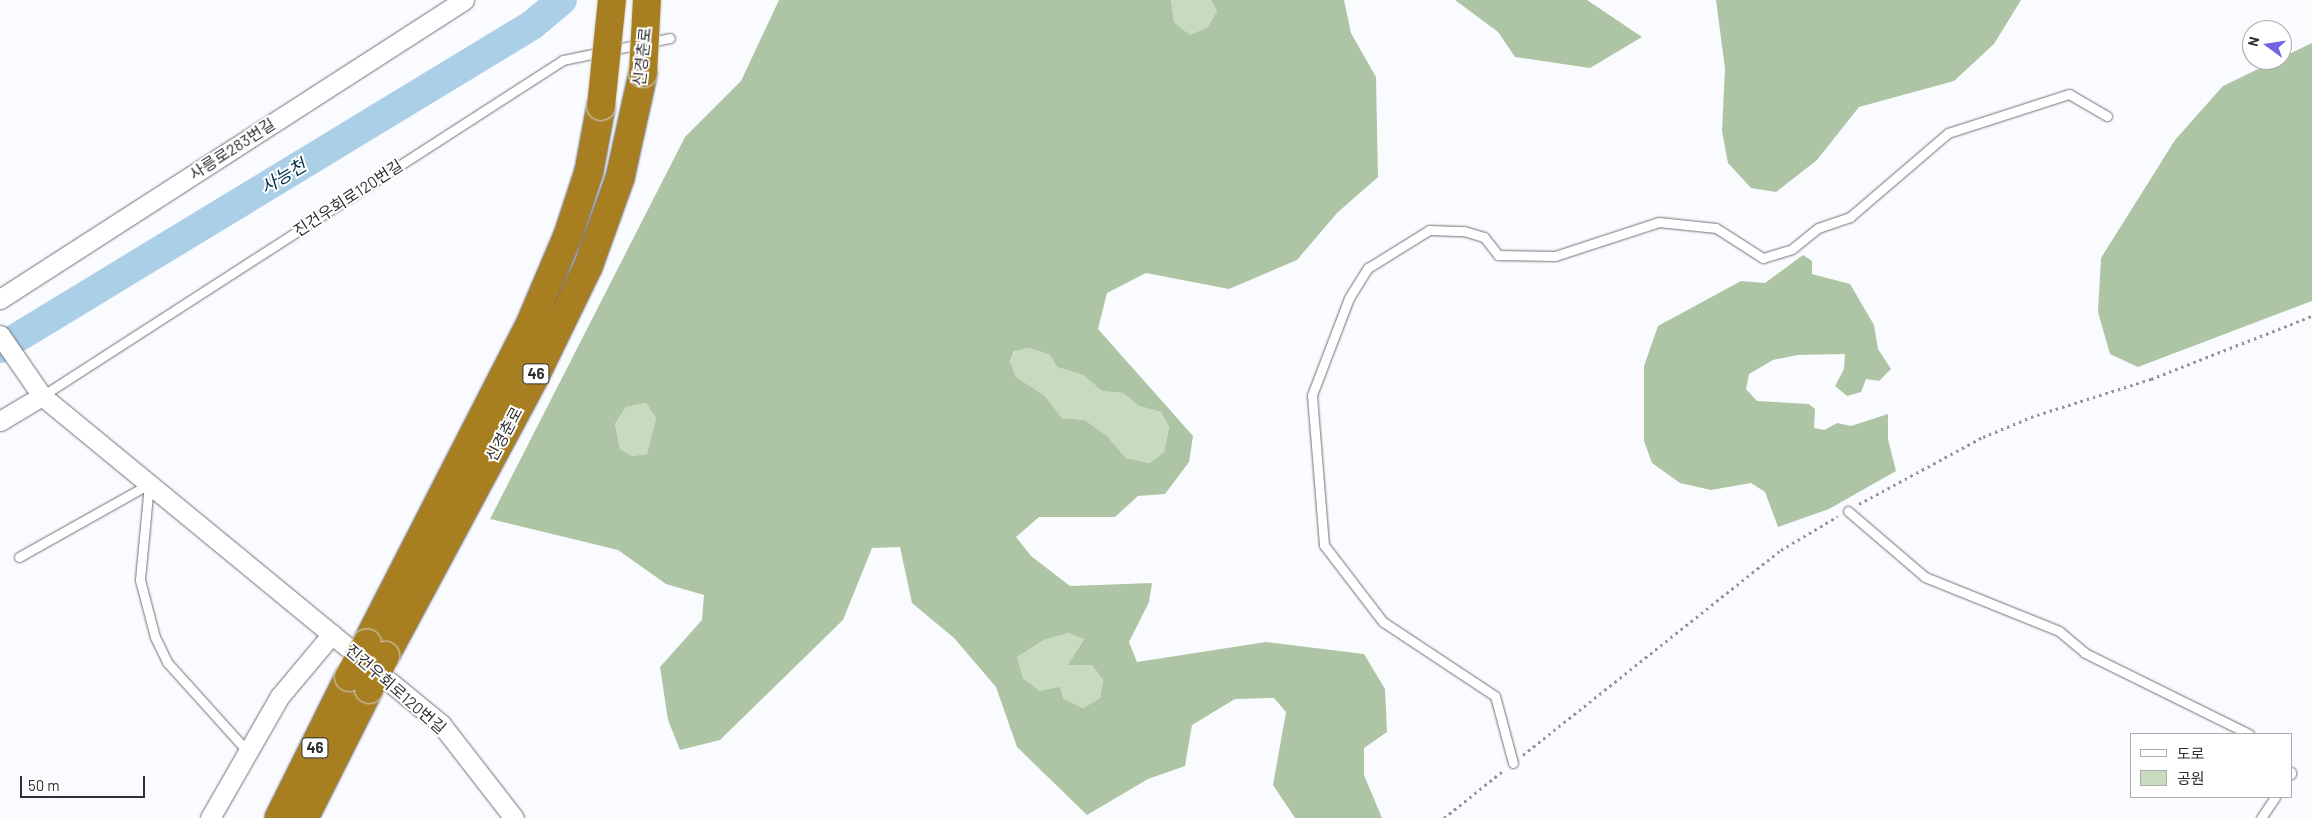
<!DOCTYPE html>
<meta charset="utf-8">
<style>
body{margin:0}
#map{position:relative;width:2312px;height:818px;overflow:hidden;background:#fafbff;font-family:Barlow,"Noto Sans KR",sans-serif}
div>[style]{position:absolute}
.green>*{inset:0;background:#c6dbbf}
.forest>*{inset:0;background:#adc5a4}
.river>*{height:30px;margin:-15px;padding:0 15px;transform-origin:15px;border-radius:15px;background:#aacfe7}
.path>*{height:3px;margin-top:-1.5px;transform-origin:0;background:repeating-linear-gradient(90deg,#949498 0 2.5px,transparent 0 6.5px)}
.roads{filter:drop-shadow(0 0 1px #6f6f78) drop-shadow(0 0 1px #6f6f78)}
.lane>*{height:9px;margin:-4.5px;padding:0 4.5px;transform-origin:4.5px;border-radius:4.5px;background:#fff}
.street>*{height:19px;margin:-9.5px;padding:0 9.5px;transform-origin:9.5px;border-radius:9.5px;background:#fff}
.highway>*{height:28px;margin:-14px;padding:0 14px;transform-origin:14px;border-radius:14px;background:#a87f20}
.bridges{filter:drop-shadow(0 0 1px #d5d5d6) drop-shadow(0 0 1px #d5d5d6)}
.highway-bridge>*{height:28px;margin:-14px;padding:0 14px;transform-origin:14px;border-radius:14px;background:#a87f20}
span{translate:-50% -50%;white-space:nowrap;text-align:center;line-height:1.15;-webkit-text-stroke:4px #fff;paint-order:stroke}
.shield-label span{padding:1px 4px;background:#fff;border:1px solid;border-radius:4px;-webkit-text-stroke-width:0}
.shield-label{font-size:15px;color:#2f2f33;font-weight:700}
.street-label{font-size:16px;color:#2f2f33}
.water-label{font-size:18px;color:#002f48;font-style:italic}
.legend{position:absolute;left:2130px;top:733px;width:162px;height:65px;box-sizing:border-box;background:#fff;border:1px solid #acacad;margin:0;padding:6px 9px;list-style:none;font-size:15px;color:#2f2f33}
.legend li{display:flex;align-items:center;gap:10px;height:25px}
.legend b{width:25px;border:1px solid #acacad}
.north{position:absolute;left:2242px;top:20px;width:50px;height:50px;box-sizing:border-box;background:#fff;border:1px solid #acacad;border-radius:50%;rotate:284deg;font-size:14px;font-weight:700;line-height:20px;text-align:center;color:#2f2f33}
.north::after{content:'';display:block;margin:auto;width:18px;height:22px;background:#7065e0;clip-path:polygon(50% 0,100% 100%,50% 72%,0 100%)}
.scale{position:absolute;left:20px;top:776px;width:125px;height:22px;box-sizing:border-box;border:2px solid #2f2f33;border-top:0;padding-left:6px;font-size:15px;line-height:18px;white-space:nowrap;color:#2f2f33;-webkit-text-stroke:4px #fff;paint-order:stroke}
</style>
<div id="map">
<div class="green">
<i style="clip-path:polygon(1171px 0,1211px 0,1217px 11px,1208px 27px,1190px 35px,1174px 22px)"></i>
<i style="clip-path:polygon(1029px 348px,1050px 355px,1057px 367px,1083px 375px,1102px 391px,1123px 393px,1139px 406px,1161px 412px,1169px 427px,1164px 452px,1150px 463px,1126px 458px,1107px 436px,1085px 420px,1062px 418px,1045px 396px,1016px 377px,1010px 363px,1015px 350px)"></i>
<i style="clip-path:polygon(646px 403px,656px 418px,647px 454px,632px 456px,620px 449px,615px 424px,626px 407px)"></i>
<i style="clip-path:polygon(1069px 633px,1084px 638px,1069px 665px,1092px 665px,1103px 680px,1100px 698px,1083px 708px,1040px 691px,1023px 678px,1017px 657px,1044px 640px)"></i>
</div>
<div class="forest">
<i style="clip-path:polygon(evenodd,779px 0,1171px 0,1174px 22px,1190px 35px,1208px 27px,1217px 11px,1211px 0,1344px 0,1351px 33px,1376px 77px,1378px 177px,1337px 213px,1297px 260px,1229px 289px,1146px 273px,1107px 293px,1098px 329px,1193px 436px,1189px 462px,1165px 494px,1138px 496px,1115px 517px,1039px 517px,1016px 537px,1031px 556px,1070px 586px,1152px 583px,1149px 602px,1129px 642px,1137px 662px,1266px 642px,1364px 654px,1385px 689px,1387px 732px,1364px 748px,1364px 775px,1382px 818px,1295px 818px,1273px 785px,1286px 712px,1274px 698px,1235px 699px,1192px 725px,1185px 766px,1148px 779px,1087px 815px,1017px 747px,996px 687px,954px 638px,912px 603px,900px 547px,872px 548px,843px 620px,720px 740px,680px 750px,668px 720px,660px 667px,702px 620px,704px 595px,666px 584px,618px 550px,490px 519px,685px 137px,741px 81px,779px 0,1029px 348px,1050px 355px,1057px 367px,1083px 375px,1102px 391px,1123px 393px,1139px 406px,1161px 412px,1169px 427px,1164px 452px,1150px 463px,1126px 458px,1107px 436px,1085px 420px,1062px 418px,1045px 396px,1016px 377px,1010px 362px,1014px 351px,1029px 348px,779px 0,646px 403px,656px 418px,647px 454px,632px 456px,620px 449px,615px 424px,626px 407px,646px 403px,779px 0,1069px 633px,1084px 639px,1068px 665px,1092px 665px,1103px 680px,1100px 698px,1083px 708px,1063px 699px,1060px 687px,1040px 691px,1023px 678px,1017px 657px,1044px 640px,1069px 633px)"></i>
<i style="clip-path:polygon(1455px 0,1587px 0,1642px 37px,1590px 68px,1515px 57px,1498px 32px)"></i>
<i style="clip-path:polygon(1716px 0,2021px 0,1994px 44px,1954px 81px,1859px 107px,1817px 160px,1776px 192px,1751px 188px,1728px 163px,1722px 131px,1725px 69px)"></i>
<i style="clip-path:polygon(2312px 43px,2312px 301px,2138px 367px,2110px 354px,2098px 312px,2101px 258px,2175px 140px,2223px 86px)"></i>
<i style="clip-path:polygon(1803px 255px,1812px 261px,1812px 274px,1850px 284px,1874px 325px,1878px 349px,1891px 369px,1879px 381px,1866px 379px,1861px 392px,1847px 396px,1835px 386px,1844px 369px,1845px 354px,1798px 355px,1773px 360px,1749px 374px,1746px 389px,1757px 401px,1809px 404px,1815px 409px,1814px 428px,1824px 430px,1837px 423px,1851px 426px,1888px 414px,1888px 439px,1896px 471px,1829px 509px,1778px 527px,1765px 492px,1751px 483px,1711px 490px,1680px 483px,1652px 463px,1644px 441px,1644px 366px,1658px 326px,1741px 281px,1765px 283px)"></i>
</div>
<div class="river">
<i style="left:0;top:348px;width:622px;rotate:-31.26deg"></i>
<i style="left:532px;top:25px;width:39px;rotate:-40deg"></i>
</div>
<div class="path">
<i style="left:1859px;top:504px;width:141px;rotate:-28.4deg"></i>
<i style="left:1983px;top:437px;width:52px;rotate:-22.6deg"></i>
<i style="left:2031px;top:417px;width:126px;rotate:-17.6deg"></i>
<i style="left:2151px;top:379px;width:173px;rotate:-21.4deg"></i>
<i style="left:1523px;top:755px;width:330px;rotate:-38.5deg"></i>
<i style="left:1781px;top:550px;width:66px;rotate:-30.8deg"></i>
<i style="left:1444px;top:818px;width:77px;rotate:-38.7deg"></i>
</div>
<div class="roads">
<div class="lane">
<i style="left:42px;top:396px;width:620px;rotate:-32.82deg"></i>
<i style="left:563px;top:60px;width:109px;rotate:-11.6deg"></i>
<i style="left:149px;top:484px;width:96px;rotate:95.4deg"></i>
<i style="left:140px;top:580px;width:59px;rotate:75.3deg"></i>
<i style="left:155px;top:637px;width:28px;rotate:64deg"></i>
<i style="left:167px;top:662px;width:120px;rotate:48deg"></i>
<i style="left:1848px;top:511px;width:101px;rotate:40.6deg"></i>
<i style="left:1925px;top:577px;width:144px;rotate:21.9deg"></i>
<i style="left:2059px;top:631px;width:34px;rotate:40deg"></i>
<i style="left:2085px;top:653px;width:183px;rotate:26.3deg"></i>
<i style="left:19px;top:557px;width:149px;rotate:-29.3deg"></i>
<i style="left:1513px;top:763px;width:69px;rotate:-105deg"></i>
<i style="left:1495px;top:696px;width:134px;rotate:-146.5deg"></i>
<i style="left:1383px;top:622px;width:97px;rotate:-127.5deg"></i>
<i style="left:1324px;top:545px;width:150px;rotate:-94.6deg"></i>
<i style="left:1312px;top:395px;width:104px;rotate:-69.1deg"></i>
<i style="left:1349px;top:298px;width:36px;rotate:-58deg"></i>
<i style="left:1368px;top:268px;width:72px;rotate:-31.9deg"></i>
<i style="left:1429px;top:230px;width:35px;rotate:2deg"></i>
<i style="left:1464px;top:231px;width:21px;rotate:17deg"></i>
<i style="left:1484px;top:237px;width:23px;rotate:52deg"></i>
<i style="left:1498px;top:255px;width:57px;rotate:1deg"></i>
<i style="left:1555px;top:256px;width:109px;rotate:-18.1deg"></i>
<i style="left:1659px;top:222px;width:57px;rotate:6deg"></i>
<i style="left:1716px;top:228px;width:56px;rotate:32.6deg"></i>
<i style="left:1763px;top:258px;width:30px;rotate:-17deg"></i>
<i style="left:1792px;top:249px;width:33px;rotate:-39deg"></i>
<i style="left:1818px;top:228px;width:34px;rotate:-19deg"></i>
<i style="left:1850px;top:217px;width:129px;rotate:-40.6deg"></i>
<i style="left:1948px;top:133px;width:127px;rotate:-17.9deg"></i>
<i style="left:2069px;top:94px;width:44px;rotate:30.1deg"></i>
<i style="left:2291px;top:772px;width:2px;rotate:90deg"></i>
<i style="left:2261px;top:818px;width:25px;rotate:-56deg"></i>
</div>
<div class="street">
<i style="left:0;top:299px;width:552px;rotate:-32.8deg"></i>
<i style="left:0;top:335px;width:74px;rotate:55.5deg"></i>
<i style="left:42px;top:396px;width:517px;rotate:39.42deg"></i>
<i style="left:441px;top:724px;width:119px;rotate:52.2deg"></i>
<i style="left:0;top:421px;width:49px;rotate:-30.8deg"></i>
<i style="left:210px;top:818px;width:141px;rotate:-60.2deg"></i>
<i style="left:280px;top:696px;width:81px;rotate:-50deg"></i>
</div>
<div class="highway">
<i style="left:367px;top:643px;width:363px;rotate:-62.9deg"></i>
<i style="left:532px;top:320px;width:92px;rotate:-67deg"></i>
<i style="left:568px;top:235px;width:67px;rotate:-71.8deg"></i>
<i style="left:589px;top:171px;width:66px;rotate:-79.5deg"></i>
<i style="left:385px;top:656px;width:318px;rotate:-61.8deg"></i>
<i style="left:535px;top:376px;width:121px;rotate:-64.1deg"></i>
<i style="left:588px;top:267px;width:95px;rotate:-70.2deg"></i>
<i style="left:620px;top:178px;width:107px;rotate:-77.6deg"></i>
<i style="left:279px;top:818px;width:157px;rotate:-63.6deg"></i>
<i style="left:304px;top:818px;width:144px;rotate:-63.3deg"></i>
</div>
</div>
<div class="bridges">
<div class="highway-bridge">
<i style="left:643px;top:73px;width:73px;rotate:-86.9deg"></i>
<i style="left:601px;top:106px;width:107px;rotate:-84.1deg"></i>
<i style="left:349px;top:677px;width:38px;rotate:-62deg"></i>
<i style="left:369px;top:689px;width:37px;rotate:-64deg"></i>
</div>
</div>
<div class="shield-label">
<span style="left:536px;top:374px">46</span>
<span style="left:315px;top:748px">46</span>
</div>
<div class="street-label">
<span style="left:642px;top:57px;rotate:-84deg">신경춘로</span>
<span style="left:232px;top:149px;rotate:-33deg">사릉로283번길</span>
<span style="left:348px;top:198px;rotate:-33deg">진건우회로120번길</span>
<span style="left:504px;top:434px;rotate:-62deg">신경춘로</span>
<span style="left:396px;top:689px;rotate:41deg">진건우회로120번길</span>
</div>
<div class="water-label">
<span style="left:283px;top:176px;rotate:-31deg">사능천</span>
</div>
<ul class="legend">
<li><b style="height:6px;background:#fff"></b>도로</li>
<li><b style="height:14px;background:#c6dbbf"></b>공원</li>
</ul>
<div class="north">N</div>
<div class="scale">50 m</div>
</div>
